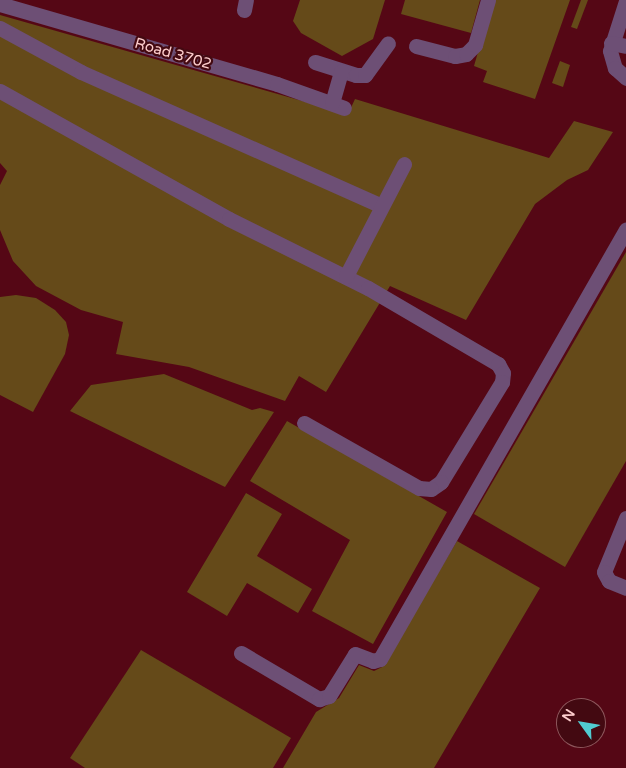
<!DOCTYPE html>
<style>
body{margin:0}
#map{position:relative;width:626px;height:768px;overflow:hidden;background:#550715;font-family:"Varela Round",sans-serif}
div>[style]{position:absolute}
.green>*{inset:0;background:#654a19}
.minor>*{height:15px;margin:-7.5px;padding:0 7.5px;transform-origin:7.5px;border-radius:7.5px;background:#6d4f75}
span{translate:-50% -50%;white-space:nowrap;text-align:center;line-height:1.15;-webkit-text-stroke:4.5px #430911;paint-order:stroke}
.street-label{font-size:15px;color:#fdcdcd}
.north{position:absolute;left:556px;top:698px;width:50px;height:50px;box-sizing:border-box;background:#430911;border:1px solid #8d575c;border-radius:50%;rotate:302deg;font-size:14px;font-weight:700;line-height:20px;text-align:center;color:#fdcdcd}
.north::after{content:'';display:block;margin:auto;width:18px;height:22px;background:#51ccd1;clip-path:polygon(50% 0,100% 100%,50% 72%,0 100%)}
</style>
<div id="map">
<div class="green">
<i style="clip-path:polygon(300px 0,385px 0,373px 39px,342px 56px,301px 33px,293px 21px)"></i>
<i style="clip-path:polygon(405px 0,480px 0,471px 33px,401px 14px)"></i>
<i style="clip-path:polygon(493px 0,570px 0,535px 99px,483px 82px,487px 71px,474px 66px)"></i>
<i style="clip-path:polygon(581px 0,588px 0,577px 29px,571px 27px)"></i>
<i style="clip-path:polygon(0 15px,348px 114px,355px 99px,549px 158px,574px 121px,613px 132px,588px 170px,567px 180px,535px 204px,466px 320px,390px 286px,326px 392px,299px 376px,285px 401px,189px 367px,116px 354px,123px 322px,81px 310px,36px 286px,13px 261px,0 230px,0 185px,7px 171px,0 163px)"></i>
<i style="clip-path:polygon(560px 61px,570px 65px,563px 87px,552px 83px)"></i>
<i style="clip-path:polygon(626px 252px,626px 461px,565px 567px,474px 514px)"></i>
<i style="clip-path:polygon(16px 295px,36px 298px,55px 310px,66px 322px,69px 335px,65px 354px,33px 412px,0 395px,0 297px)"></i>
<i style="clip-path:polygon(164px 374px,252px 410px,260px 408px,274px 412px,225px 487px,70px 411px,91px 385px)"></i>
<i style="clip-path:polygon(287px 421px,447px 512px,373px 644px,312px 611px,350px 540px,250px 481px)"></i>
<i style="clip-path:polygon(246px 493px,282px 514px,257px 556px,312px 589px,298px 613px,247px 583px,227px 616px,187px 592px)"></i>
<i style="clip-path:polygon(457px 541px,540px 588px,434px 768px,283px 768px,316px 712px,339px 698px,359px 665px,374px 671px,382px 667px)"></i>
<i style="clip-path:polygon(141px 650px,291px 738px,273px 768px,85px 768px,70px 758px)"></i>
</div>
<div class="minor">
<i style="left:626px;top:1px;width:52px;rotate:107.7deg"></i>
<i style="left:610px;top:51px;width:18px;rotate:74deg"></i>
<i style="left:615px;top:68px;width:15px;rotate:42deg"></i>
<i style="left:0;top:4px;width:288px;rotate:16.1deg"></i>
<i style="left:277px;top:84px;width:71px;rotate:19.7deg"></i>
<i style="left:244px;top:10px;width:10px;rotate:-79deg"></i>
<i style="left:0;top:28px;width:92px;rotate:28.5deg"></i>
<i style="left:81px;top:72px;width:329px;rotate:24deg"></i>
<i style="left:611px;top:43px;width:15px;rotate:11deg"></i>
<i style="left:416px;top:46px;width:40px;rotate:14.4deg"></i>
<i style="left:455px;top:56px;width:11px;rotate:-10deg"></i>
<i style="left:466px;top:54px;width:13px;rotate:-45deg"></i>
<i style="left:475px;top:45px;width:47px;rotate:-73.9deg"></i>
<i style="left:315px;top:62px;width:43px;rotate:17.6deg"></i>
<i style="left:356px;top:75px;width:9px"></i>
<i style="left:365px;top:75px;width:39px;rotate:-54deg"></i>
<i style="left:0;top:91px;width:262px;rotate:29.2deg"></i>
<i style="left:229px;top:219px;width:155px;rotate:26.4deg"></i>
<i style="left:368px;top:288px;width:151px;rotate:30.3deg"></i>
<i style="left:498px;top:364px;width:10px;rotate:61deg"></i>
<i style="left:503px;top:373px;width:9px;rotate:96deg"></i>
<i style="left:502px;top:382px;width:117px;rotate:121.4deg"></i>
<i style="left:441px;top:482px;width:12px;rotate:145deg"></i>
<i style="left:431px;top:489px;width:12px;rotate:-175deg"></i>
<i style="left:419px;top:488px;width:132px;rotate:-150.5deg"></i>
<i style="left:332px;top:103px;width:33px;rotate:-74deg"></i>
<i style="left:346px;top:276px;width:126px;rotate:-62.6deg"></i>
<i style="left:626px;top:518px;width:58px;rotate:112.2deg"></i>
<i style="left:604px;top:572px;width:10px;rotate:61deg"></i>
<i style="left:609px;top:581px;width:18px;rotate:22deg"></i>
<i style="left:241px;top:653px;width:91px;rotate:30.5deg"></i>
<i style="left:319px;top:699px;width:10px;rotate:-17deg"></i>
<i style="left:329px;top:696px;width:49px;rotate:-58.2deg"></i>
<i style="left:355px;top:654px;width:19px;rotate:21deg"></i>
<i style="left:373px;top:661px;width:7px;rotate:-16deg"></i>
<i style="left:380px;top:659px;width:495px;rotate:-60.2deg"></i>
</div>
<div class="street-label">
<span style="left:173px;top:54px;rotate:16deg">Road 3702</span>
</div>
<div class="north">N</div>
</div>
